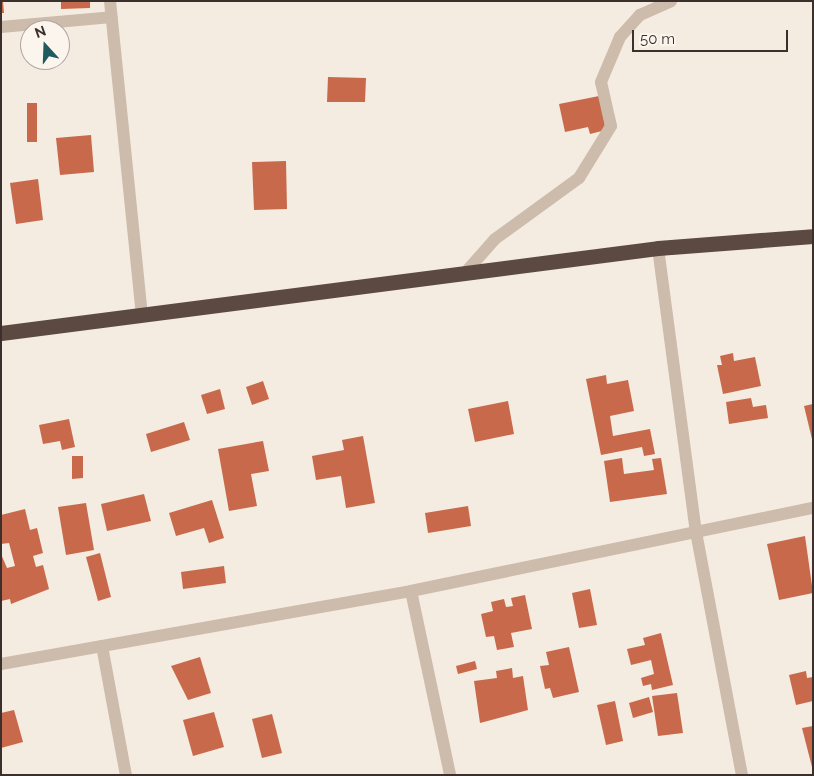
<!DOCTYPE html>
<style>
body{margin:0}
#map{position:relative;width:814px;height:776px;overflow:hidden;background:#f4ebe1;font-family:Raleway,sans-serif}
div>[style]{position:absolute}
.building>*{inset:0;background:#c8694b}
.street>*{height:12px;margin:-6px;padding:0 6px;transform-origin:6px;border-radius:6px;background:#cdbbac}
.highway>*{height:15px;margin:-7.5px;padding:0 7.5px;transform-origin:7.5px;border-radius:7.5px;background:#5c4a42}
span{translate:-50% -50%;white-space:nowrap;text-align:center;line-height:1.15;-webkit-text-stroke:4px #fbf5ee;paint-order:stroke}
.frame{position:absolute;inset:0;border:2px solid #3b302b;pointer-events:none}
.north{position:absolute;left:20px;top:20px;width:50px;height:50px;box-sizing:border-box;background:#fbf5ee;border:1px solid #aea6a0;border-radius:50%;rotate:340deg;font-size:14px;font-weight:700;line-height:20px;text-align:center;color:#3b302b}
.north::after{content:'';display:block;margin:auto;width:18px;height:22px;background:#1f5a5e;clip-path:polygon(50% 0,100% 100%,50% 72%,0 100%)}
.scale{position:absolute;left:632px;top:30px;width:156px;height:22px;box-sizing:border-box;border:2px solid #3b302b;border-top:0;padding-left:6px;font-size:15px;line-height:18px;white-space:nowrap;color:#3b302b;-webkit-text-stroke:4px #fbf5ee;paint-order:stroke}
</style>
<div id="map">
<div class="building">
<i style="clip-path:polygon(1px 1px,3px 1px,4px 13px,1px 13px)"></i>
<i style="clip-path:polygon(61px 1px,90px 1px,90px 8px,61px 9px)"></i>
<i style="clip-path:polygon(328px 77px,366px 78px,365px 102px,327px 102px)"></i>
<i style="clip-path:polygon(599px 96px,606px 130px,590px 134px,588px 127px,565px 132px,559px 104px)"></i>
<i style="clip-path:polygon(27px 103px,37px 103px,37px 142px,27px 142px)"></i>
<i style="clip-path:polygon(91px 135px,94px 172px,60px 175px,56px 138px)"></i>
<i style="clip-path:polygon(286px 161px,287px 209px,254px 210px,252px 162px)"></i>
<i style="clip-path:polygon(38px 179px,43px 220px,16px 224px,10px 183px)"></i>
<i style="clip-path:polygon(733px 353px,734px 361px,755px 357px,761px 386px,723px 394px,717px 365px,722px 365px,720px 356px)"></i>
<i style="clip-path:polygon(606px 375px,607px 384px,628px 380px,634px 411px,610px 416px,613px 436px,650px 429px,655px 454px,644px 456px,642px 447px,601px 455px,586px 379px)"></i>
<i style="clip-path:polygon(263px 381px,269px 399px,252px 405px,246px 387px)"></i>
<i style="clip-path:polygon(220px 389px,225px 409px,207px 414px,201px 395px)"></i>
<i style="clip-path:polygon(751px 398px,753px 407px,766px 405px,768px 418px,729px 424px,726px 402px)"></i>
<i style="clip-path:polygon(508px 401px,514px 434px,475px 442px,468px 409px)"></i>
<i style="clip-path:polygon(813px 404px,813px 439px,812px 439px,804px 406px)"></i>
<i style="clip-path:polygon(69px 419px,75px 447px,62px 450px,60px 441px,43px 444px,39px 425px)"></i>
<i style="clip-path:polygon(184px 422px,190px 440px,151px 452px,146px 434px)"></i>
<i style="clip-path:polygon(363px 436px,375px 503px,346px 508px,341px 476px,316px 480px,312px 456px,344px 450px,342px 440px)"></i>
<i style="clip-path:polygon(263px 441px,269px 471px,251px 474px,257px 506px,229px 511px,218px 449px)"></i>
<i style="clip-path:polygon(72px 456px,83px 456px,83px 478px,72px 479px)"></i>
<i style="clip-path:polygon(622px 458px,624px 474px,654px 470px,652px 459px,661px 458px,667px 494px,610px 502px,604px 461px)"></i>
<i style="clip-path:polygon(144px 494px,151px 521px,107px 531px,101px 504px)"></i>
<i style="clip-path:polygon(212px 500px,224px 538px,209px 543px,204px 528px,176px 536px,169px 513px)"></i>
<i style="clip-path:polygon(86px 503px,94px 550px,66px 555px,58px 507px)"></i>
<i style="clip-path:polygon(468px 506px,471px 526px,428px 533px,425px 513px)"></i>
<i style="clip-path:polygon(25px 509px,30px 530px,37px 528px,43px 553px,33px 556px,36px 567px,43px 565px,49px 589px,11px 604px,10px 599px,1px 601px,1px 554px,7px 568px,15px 566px,9px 543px,1px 544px,1px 515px)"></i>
<i style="clip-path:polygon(805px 536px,813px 593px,779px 600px,767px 544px)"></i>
<i style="clip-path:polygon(100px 553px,111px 597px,98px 601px,86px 557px)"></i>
<i style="clip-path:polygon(224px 566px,226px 583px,183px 589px,181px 572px)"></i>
<i style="clip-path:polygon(590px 589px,597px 625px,579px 628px,572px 593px)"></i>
<i style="clip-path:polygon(525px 595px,532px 629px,511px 633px,514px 647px,497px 650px,494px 636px,486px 637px,481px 614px,493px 611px,491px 602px,504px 599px,506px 607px,513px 606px,511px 598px)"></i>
<i style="clip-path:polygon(661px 633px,673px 685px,652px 690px,651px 684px,643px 686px,641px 678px,654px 674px,651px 660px,631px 665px,627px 649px,645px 645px,643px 638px)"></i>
<i style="clip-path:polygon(569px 647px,579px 692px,553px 698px,550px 688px,545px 689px,540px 666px,549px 665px,546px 652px)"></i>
<i style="clip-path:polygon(200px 657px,211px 693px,188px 700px,171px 666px)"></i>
<i style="clip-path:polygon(475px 661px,477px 669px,458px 674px,456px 666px)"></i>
<i style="clip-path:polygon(512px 668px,513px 678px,523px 676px,528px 710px,480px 723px,474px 681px,497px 678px,496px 671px)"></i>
<i style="clip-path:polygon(806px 671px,807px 678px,813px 677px,813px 701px,796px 705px,789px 675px)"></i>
<i style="clip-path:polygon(677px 693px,683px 733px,658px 736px,652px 696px)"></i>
<i style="clip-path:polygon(649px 697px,653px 712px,633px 718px,629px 703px)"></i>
<i style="clip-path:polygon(615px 701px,623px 741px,606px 745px,597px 705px)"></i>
<i style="clip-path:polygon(14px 710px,23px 742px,1px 748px,1px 713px)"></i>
<i style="clip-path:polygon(214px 712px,224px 747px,193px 756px,183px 720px)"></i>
<i style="clip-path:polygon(272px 714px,282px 753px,262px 758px,252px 719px)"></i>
<i style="clip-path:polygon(813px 726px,813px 767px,812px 767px,802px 728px)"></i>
</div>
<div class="street">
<i style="left:110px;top:1px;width:315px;rotate:84.2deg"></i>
<i style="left:1px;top:27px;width:111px;rotate:-5.1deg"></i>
<i style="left:658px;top:248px;width:287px;rotate:82.4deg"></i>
<i style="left:696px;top:532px;width:247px;rotate:79.3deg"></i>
<i style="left:465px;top:273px;width:45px;rotate:-48.6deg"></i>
<i style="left:495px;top:239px;width:104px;rotate:-36deg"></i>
<i style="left:579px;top:178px;width:61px;rotate:-58.4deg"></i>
<i style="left:611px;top:126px;width:45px;rotate:-102.8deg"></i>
<i style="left:601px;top:82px;width:49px;rotate:-67.1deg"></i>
<i style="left:620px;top:37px;width:30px;rotate:-48deg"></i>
<i style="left:640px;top:15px;width:34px;rotate:-24deg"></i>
<i style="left:411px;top:591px;width:188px;rotate:78deg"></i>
<i style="left:102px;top:646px;width:131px;rotate:79.5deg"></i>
<i style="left:1px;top:664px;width:416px;rotate:-10.1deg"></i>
<i style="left:411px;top:591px;width:410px;rotate:-11.7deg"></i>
</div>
<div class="highway">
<i style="left:1px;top:333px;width:662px;rotate:-7.37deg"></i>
<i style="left:658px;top:248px;width:155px;rotate:-4.4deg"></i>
</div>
<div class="frame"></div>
<div class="north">N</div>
<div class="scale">50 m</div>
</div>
